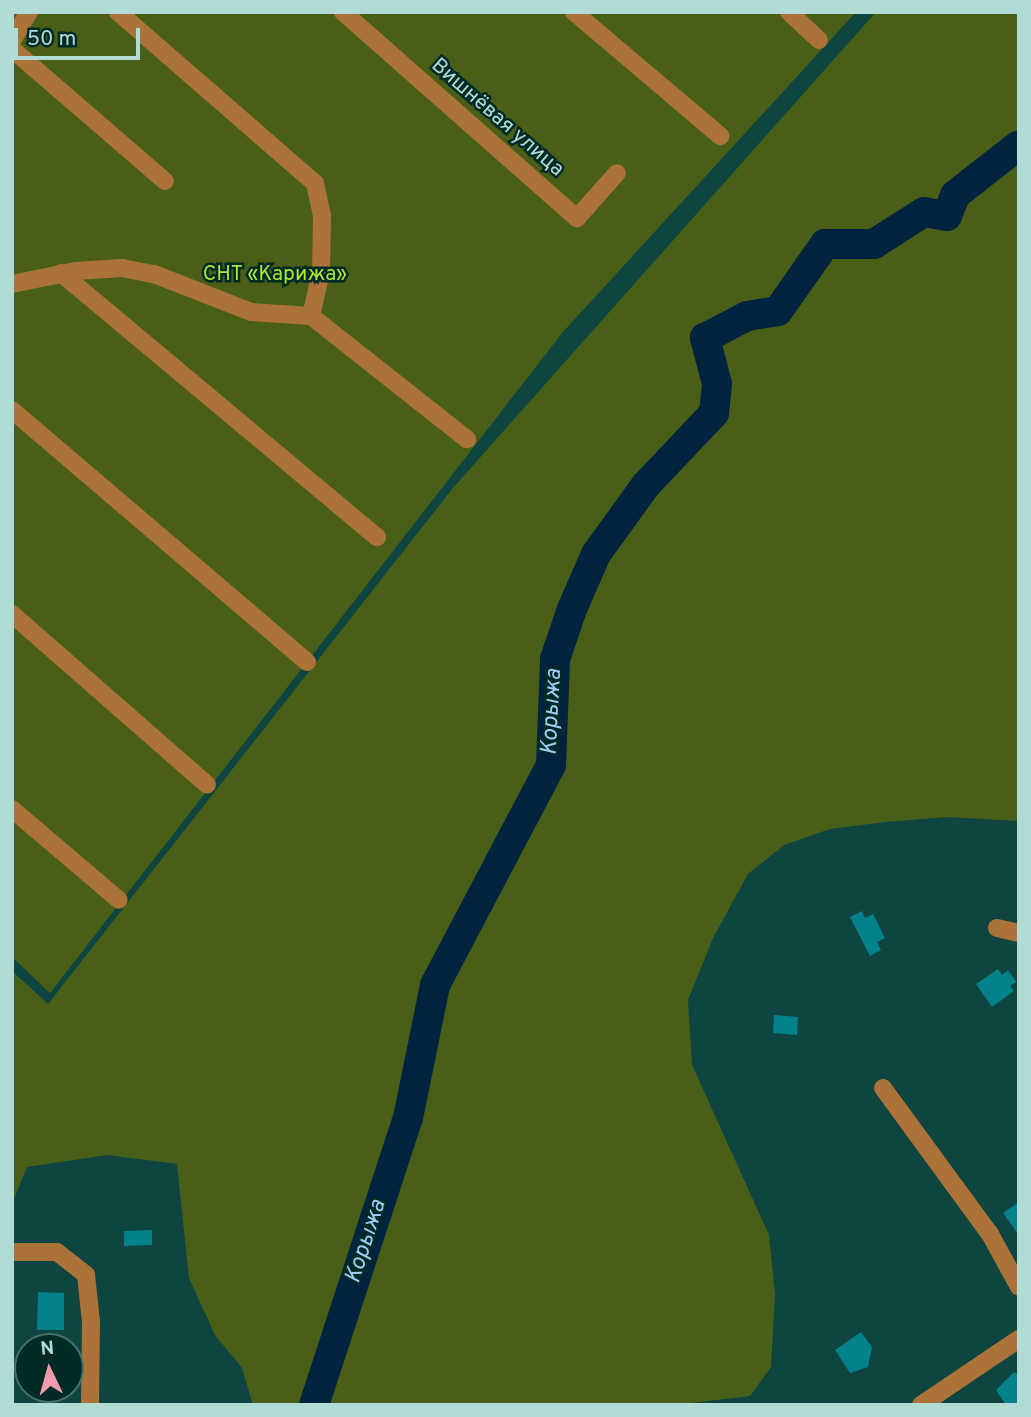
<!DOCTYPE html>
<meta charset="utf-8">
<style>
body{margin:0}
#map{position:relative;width:1031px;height:1417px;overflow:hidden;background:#0e4540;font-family:Overpass,sans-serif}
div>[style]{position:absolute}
.green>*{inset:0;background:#495f17}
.river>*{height:30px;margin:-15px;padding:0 15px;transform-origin:15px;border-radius:15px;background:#00233f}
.building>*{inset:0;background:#04828c}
.minor>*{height:18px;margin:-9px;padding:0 9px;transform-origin:9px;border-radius:9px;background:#ab7338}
span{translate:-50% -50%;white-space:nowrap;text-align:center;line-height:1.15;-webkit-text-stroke:5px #002a26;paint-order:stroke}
.street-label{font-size:21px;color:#b0dcd5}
.park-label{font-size:21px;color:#b1e434}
.water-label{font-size:23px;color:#9fd0fb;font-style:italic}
.frame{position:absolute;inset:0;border:14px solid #b0dcd5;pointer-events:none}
.north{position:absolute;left:14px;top:1333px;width:70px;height:70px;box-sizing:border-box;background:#002a26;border:2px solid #46716c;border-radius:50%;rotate:355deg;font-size:19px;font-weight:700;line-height:28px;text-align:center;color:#b0dcd5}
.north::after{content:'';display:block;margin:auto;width:24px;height:32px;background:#f29aae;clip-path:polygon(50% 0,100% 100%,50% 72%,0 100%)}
.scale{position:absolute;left:14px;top:28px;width:126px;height:32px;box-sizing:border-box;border:4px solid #b0dcd5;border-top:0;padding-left:9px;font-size:21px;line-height:24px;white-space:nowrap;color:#b0dcd5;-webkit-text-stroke:5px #002a26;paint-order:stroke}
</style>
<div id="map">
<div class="green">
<i style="clip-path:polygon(12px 12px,856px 12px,563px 332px,50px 993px,12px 957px)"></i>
<i style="clip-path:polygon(876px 12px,1019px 12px,1019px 821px,948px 817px,886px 822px,830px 829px,784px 845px,748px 874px,713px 938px,688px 1000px,692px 1065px,769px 1235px,775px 1294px,771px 1367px,750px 1396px,674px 1405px,253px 1405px,242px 1368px,215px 1335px,189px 1278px,177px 1164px,107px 1155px,27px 1167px,12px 1204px,12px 971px,48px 1004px,453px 488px)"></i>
</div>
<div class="river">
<i style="left:314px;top:1405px;width:302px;rotate:-71.9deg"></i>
<i style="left:408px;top:1118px;width:136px;rotate:-78.5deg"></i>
<i style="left:435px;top:985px;width:249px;rotate:-62.2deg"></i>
<i style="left:551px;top:765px;width:106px;rotate:-87.8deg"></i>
<i style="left:555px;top:659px;width:53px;rotate:-71.2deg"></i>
<i style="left:572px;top:609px;width:60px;rotate:-66.4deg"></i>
<i style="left:596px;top:554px;width:85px;rotate:-54.1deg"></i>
<i style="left:646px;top:485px;width:99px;rotate:-46.6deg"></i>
<i style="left:714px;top:413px;width:29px;rotate:-84deg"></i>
<i style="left:717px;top:384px;width:48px;rotate:-104.6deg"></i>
<i style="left:705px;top:338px;width:47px;rotate:-27.6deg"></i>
<i style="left:747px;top:316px;width:31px;rotate:-9deg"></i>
<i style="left:778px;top:311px;width:82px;rotate:-55deg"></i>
<i style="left:825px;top:244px;width:49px"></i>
<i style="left:874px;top:244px;width:59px;rotate:-32.6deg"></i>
<i style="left:924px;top:212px;width:23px;rotate:10deg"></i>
<i style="left:947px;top:216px;width:22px;rotate:-69deg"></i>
<i style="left:955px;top:195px;width:81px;rotate:-38deg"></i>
</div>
<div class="building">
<i style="clip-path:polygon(862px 911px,865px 918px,873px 914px,885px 938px,877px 942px,881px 950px,870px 956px,850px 917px)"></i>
<i style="clip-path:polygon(998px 969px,1002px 975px,1008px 970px,1016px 982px,1010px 986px,1014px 991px,992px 1007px,976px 984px)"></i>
<i style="clip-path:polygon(774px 1015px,798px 1017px,797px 1035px,773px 1033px)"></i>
<i style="clip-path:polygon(1019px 1202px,1019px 1235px,1003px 1213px)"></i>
<i style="clip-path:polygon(152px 1230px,152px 1245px,124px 1246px,124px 1231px)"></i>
<i style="clip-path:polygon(38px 1292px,64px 1293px,64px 1330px,37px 1330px)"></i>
<i style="clip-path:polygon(861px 1332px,872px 1347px,868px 1367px,850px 1373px,835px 1350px)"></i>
<i style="clip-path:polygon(1014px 1372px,1019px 1375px,1019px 1405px,1006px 1405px,996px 1390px)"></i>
</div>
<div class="minor">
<i style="left:118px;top:12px;width:261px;rotate:41deg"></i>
<i style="left:315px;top:183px;width:35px;rotate:78deg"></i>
<i style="left:322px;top:217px;width:55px;rotate:91deg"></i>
<i style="left:321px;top:272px;width:45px;rotate:102.8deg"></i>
<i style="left:343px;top:12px;width:312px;rotate:41.4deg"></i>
<i style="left:577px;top:218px;width:60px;rotate:-48.4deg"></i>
<i style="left:574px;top:12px;width:192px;rotate:40.3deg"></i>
<i style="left:789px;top:12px;width:41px;rotate:43deg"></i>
<i style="left:12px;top:41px;width:34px;rotate:-60deg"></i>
<i style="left:12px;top:49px;width:202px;rotate:40.8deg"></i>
<i style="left:61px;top:273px;width:412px;rotate:39.9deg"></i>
<i style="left:12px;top:284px;width:65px;rotate:-11.5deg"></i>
<i style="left:76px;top:271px;width:46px;rotate:-3.7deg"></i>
<i style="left:122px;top:268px;width:33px;rotate:11deg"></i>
<i style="left:154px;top:274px;width:104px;rotate:21.4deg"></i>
<i style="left:251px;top:312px;width:60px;rotate:3.8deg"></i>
<i style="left:311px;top:316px;width:199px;rotate:38.3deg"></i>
<i style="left:12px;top:410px;width:388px;rotate:40.5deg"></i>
<i style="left:12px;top:614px;width:259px;rotate:41.2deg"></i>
<i style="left:12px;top:809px;width:140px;rotate:40.4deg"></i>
<i style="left:997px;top:928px;width:23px;rotate:13deg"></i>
<i style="left:883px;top:1088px;width:181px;rotate:53.8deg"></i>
<i style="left:990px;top:1234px;width:60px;rotate:61.3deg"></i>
<i style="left:12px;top:1252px;width:45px"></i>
<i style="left:57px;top:1252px;width:37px;rotate:38deg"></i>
<i style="left:86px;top:1275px;width:47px;rotate:83.9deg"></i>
<i style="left:91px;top:1322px;width:83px;rotate:90.7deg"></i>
<i style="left:921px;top:1405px;width:118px;rotate:-34deg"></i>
</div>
<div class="street-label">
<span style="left:497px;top:118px;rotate:41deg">Вишнёвая улица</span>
</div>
<div class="park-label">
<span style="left:275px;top:275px">СНТ «Карижа»</span>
</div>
<div class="water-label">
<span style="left:553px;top:712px;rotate:-87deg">Корыжа</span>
<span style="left:367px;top:1242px;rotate:-72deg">Корыжа</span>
</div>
<div class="frame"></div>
<div class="north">N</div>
<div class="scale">50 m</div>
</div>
